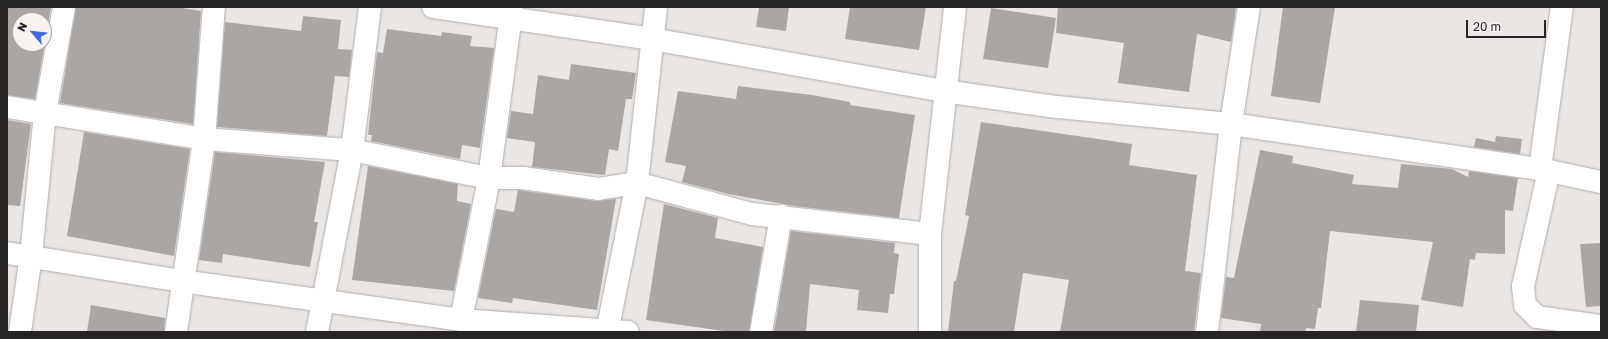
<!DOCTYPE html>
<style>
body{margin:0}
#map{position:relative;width:1608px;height:339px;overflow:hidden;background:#eae6e4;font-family:"Golos Text",sans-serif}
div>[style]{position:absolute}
.building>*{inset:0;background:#aaa6a4}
.roads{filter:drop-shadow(0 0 1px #b1acaa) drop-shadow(0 0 1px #b1acaa)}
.street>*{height:22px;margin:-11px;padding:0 11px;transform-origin:11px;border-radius:11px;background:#fff}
span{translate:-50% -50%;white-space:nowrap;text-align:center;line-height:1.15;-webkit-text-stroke:3.5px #f8f3f1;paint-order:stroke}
.frame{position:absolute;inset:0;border:8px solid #262524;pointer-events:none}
.north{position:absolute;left:12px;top:12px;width:40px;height:40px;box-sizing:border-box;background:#f8f3f1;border:1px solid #a4a19f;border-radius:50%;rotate:298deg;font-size:11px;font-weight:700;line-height:16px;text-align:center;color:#262524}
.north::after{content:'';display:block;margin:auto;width:14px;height:18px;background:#4369db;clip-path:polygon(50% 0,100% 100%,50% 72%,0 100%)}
.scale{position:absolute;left:1466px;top:20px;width:80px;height:18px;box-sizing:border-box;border:2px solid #262524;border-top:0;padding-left:5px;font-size:12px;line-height:14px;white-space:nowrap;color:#262524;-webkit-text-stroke:3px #f8f3f1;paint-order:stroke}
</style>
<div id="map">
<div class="building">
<i style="clip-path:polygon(evenodd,7px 7px,51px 7px,35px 99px,7px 95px,7px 7px,20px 20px,44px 20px,44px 44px,20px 44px,20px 20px)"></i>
<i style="clip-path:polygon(76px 7px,176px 7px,201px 11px,193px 124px,60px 103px)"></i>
<i style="clip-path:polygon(759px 7px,789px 7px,786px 31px,756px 27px)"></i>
<i style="clip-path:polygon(850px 7px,926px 7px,919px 50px,845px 39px)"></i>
<i style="clip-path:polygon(1058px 7px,1236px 7px,1231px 42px,1197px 34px,1189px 92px,1118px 83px,1124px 43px,1056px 33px)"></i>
<i style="clip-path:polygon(1283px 7px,1335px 7px,1320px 103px,1271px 96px)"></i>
<i style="clip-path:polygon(991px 8px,1056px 18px,1048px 68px,983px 59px)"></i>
<i style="clip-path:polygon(303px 16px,341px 20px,338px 49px,352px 50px,349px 77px,335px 76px,327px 136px,217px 127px,225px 22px,301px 31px)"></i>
<i style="clip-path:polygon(387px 29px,441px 36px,442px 32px,472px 36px,470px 46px,494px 48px,480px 148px,462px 145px,460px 159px,371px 141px,372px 135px,368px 135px,377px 52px,383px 53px)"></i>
<i style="clip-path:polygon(571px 64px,636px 73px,632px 99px,626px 99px,618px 151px,609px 149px,605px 175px,532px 167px,535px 142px,507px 138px,511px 111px,533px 114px,538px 75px,569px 80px)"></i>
<i style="clip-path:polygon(738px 86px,812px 95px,850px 102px,850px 105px,915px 115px,899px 218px,794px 206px,728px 194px,682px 182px,686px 166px,665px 162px,678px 91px,736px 99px)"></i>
<i style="clip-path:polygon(7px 120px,31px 124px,20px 206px,7px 205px)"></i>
<i style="clip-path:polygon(981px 122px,1132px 144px,1129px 165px,1197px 175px,1185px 271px,1201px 273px,1194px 332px,1060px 332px,1069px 280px,1023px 273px,1014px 332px,948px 332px,954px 281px,956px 281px,969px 216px,965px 215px)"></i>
<i style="clip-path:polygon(84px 132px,190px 149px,174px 256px,67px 236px)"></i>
<i style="clip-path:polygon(1496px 136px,1522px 139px,1520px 154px,1474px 147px,1476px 138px,1495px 142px)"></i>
<i style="clip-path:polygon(1260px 150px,1293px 156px,1292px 163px,1354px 175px,1352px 184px,1398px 188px,1401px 164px,1452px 169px,1468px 177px,1469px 171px,1518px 178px,1513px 211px,1505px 210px,1505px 254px,1476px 253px,1475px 260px,1470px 259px,1463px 307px,1421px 300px,1433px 242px,1330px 231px,1321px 308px,1318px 308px,1315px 329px,1306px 328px,1305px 332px,1260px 332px,1261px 324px,1221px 318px,1226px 277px,1234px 278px)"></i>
<i style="clip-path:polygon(215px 152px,325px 162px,314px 222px,318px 222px,310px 267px,223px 254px,222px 263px,199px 260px)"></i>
<i style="clip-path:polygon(368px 166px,458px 184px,457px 201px,471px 204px,454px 291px,352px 280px)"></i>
<i style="clip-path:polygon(518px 190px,596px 201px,616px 199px,597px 310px,513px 298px,512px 303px,478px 298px,496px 209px,514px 212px)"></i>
<i style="clip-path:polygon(664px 204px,718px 218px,715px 238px,763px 247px,749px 332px,731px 332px,646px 320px)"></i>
<i style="clip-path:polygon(791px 231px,895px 243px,894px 253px,899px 254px,894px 294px,890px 294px,888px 313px,857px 310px,859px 290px,810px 284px,806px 332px,774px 332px)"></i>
<i style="clip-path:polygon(1601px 243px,1601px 306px,1586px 307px,1580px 244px)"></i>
<i style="clip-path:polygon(1360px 300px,1419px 305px,1416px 332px,1356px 332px)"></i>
<i style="clip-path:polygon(91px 305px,165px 318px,164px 332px,87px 332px)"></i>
</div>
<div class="roads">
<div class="street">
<i style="left:433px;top:7px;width:221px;rotate:8.3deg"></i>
<i style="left:652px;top:39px;width:297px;rotate:10.1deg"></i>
<i style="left:944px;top:91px;width:114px;rotate:8.1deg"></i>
<i style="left:1057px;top:107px;width:175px;rotate:5.6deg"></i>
<i style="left:1231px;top:124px;width:312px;rotate:8.3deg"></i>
<i style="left:1540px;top:169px;width:62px;rotate:12deg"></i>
<i style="left:7px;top:107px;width:200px;rotate:9.2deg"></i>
<i style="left:204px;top:139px;width:148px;rotate:4.3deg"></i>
<i style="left:352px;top:150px;width:140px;rotate:11.6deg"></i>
<i style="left:489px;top:178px;width:34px"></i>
<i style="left:523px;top:178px;width:76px;rotate:8.3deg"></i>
<i style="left:598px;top:189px;width:39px;rotate:-9deg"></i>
<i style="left:637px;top:183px;width:119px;rotate:15.1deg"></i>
<i style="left:752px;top:214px;width:179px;rotate:6.4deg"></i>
<i style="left:1540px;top:169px;width:163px;rotate:-82.3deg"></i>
<i style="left:1549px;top:171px;width:118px;rotate:102.7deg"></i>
<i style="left:1523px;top:286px;width:19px;rotate:84deg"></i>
<i style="left:1525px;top:305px;width:17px;rotate:45deg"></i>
<i style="left:1537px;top:317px;width:65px;rotate:8deg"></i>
<i style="left:7px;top:253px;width:176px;rotate:9.1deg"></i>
<i style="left:181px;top:281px;width:283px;rotate:7.9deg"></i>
<i style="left:461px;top:320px;width:167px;rotate:4.1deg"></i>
<i style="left:461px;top:320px;width:145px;rotate:-78.8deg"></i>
<i style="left:489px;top:178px;width:173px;rotate:-82.3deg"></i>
<i style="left:20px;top:332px;width:77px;rotate:-81.8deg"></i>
<i style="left:31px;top:256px;width:144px;rotate:-84.4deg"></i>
<i style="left:45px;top:113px;width:108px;rotate:-79.8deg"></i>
<i style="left:176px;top:332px;width:195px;rotate:-81.7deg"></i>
<i style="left:204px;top:139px;width:132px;rotate:-85.7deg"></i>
<i style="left:317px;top:332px;width:185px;rotate:-79.1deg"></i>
<i style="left:352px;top:150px;width:144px;rotate:-82.8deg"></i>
<i style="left:607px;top:332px;width:152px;rotate:-78.6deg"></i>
<i style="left:637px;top:183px;width:177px;rotate:-83.8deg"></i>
<i style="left:761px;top:332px;width:118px;rotate:-80.2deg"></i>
<i style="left:930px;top:332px;width:98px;rotate:-90deg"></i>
<i style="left:930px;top:234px;width:228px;rotate:-83.7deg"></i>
<i style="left:1207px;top:332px;width:209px;rotate:-83.4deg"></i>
<i style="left:1231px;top:124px;width:118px;rotate:-81.3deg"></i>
</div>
</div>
<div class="frame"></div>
<div class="north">N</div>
<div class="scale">20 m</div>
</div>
